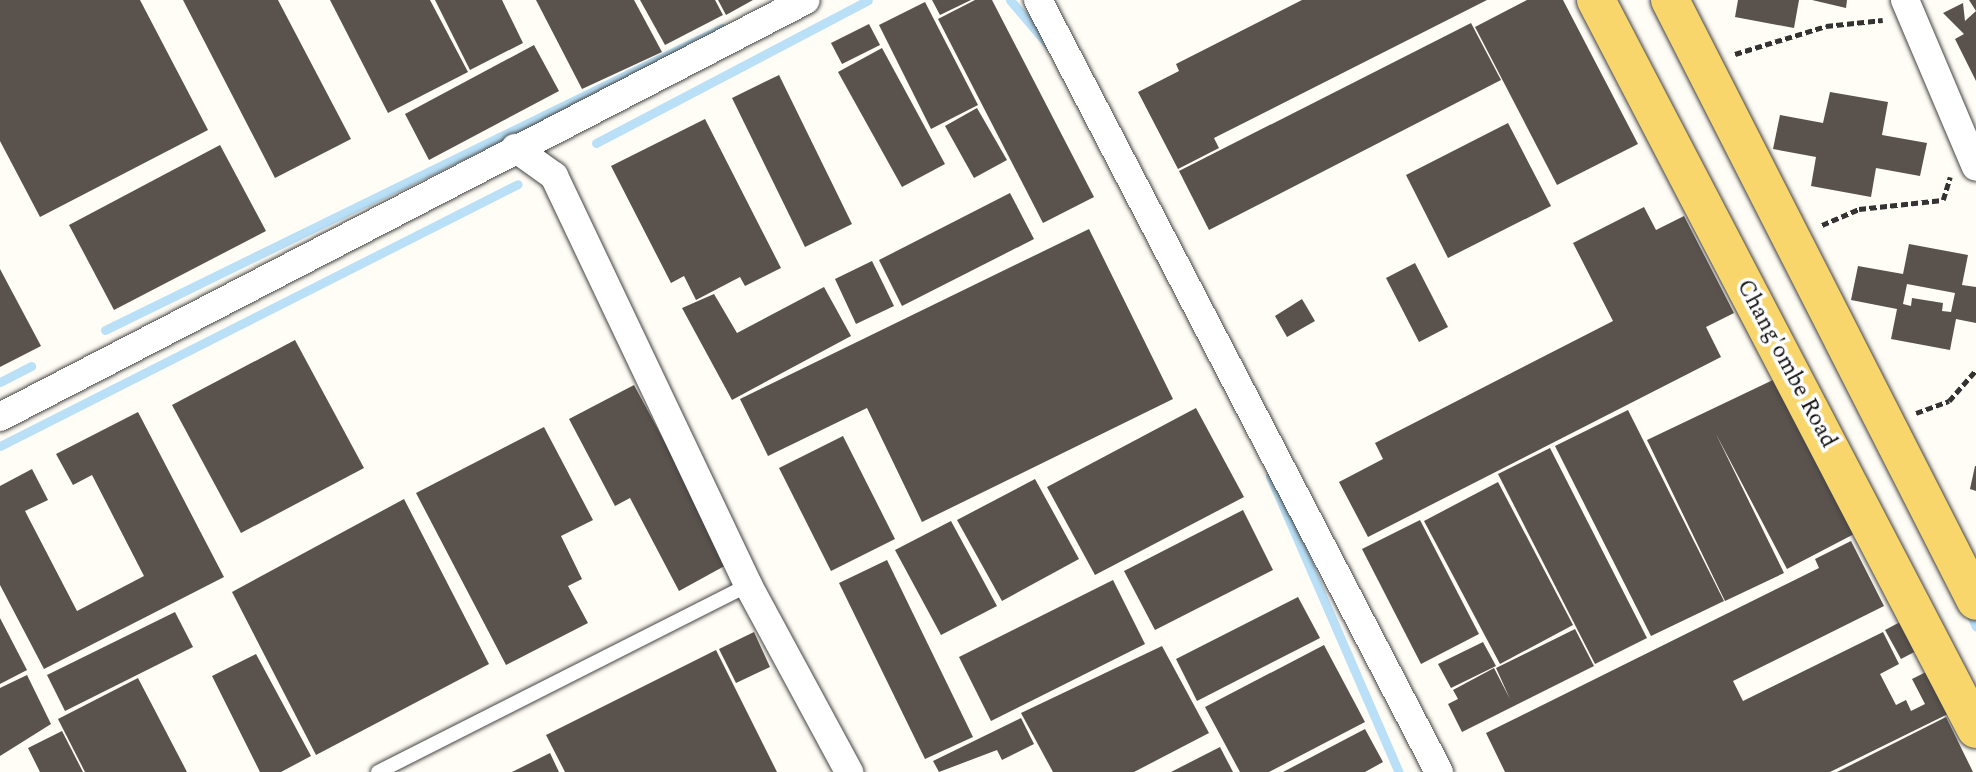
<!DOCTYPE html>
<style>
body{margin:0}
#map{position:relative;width:1976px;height:772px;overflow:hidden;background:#fffdf5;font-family:Spectral,serif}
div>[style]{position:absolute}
.stream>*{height:9px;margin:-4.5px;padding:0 4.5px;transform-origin:4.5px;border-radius:4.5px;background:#b9e0f7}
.building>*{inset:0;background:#5a524d}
.path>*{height:4.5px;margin-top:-2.25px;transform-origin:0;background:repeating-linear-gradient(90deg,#333 0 7px,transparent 0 10.5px)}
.roads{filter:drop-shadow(0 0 2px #444) drop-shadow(0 0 2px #444)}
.lane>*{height:14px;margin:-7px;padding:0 7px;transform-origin:7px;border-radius:7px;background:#fff}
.street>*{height:28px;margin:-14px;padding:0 14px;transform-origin:14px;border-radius:14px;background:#fff}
.primary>*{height:38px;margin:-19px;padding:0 19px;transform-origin:19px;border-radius:19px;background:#f9d66b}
span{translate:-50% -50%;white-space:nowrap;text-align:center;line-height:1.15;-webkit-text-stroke:7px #fff;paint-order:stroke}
.street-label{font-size:23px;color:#111}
</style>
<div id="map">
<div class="stream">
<i style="left:1010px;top:0;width:62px;rotate:49.6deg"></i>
<i style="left:596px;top:143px;width:307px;rotate:-27.7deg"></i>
<i style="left:105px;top:330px;width:687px;rotate:-26.08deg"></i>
<i style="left:0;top:382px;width:35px;rotate:-27deg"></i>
<i style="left:0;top:446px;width:580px;rotate:-26.83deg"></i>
<i style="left:1270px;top:476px;width:323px;rotate:66.5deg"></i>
<i style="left:1969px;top:611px;width:17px;rotate:66deg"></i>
</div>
<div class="building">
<i style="clip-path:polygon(0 0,140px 0,208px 130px,40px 217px,0 141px)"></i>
<i style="clip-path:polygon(183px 0,278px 0,351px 139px,275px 178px)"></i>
<i style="clip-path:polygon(330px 0,430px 0,468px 72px,388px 113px)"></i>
<i style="clip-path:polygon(435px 0,502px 0,523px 43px,470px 70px)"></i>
<i style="clip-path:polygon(536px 0,634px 0,662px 52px,582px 89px)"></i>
<i style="clip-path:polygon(640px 0,715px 0,723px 15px,665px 45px)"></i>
<i style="clip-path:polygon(718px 0,753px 0,726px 15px)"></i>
<i style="clip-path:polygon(932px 0,971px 0,940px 15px)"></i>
<i style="clip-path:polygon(975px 0,992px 0,1094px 197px,1043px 223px,938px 19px)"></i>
<i style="clip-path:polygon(1302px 0,1487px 0,1214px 138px,1219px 148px,1178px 169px,1138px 92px,1179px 71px,1176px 64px)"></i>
<i style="clip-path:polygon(1527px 0,1563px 0,1638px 144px,1557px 185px,1475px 27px)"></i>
<i style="clip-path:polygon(1738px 0,1799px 0,1794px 28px,1735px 17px)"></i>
<i style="clip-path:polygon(1812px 0,1847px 0,1846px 8px)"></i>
<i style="clip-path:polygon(1969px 0,1976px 0,1976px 81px,1955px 39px,1964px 34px,1943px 13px,1963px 3px,1965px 21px,1976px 11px)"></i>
<i style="clip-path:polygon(925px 2px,978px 105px,931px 129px,879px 25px)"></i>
<i style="clip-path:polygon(1471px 23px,1501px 80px,1209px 230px,1179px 171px)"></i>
<i style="clip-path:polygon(869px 24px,880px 45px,842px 64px,831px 43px)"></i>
<i style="clip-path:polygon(534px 45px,559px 91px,429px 160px,405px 114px)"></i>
<i style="clip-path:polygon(882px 48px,945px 164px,902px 187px,838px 72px)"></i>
<i style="clip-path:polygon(779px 75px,852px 224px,805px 247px,732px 98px)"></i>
<i style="clip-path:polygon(1830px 92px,1888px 102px,1882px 135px,1927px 143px,1920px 176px,1876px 168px,1871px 197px,1811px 186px,1816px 157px,1773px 149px,1780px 115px,1823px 123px)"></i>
<i style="clip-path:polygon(977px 108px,1007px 160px,974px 178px,945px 126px)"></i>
<i style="clip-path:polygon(705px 119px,781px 268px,745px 286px,740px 277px,696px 300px,684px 276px,671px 283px,611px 166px)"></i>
<i style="clip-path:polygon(1508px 123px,1551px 206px,1448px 258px,1406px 175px)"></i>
<i style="clip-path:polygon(220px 145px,266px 231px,114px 310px,69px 225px)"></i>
<i style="clip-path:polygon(1010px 193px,1034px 239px,902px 306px,879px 260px)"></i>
<i style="clip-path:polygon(1644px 207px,1656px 230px,1684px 216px,1734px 313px,1706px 327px,1721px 357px,1368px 537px,1339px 482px,1383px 459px,1375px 443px,1613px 321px,1573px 243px)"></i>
<i style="clip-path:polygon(1089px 229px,1173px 399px,922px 522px,867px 408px,768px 456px,740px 399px)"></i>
<i style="clip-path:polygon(evenodd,1909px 244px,1968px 255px,1962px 285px,1976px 287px,1976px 323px,1956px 319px,1950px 350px,1891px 339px,1897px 309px,1851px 300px,1858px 266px,1903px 274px,1909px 244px,1907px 284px,1955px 293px,1951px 312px,1942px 311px,1943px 303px,1912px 298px,1911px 306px,1903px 304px,1907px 284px)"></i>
<i style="clip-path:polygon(872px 261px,894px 306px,856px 324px,835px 279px)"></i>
<i style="clip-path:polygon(1415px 263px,1448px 327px,1419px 342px,1386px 278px)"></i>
<i style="clip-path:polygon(0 269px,41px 346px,0 367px)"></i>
<i style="clip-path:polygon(824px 287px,851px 336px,732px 400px,682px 308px,714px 294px,737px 333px)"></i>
<i style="clip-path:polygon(1302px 299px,1315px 321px,1287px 337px,1275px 316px)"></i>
<i style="clip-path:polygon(295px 340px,364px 468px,241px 533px,172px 405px)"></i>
<i style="clip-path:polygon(1775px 379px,1856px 533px,1787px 569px,1716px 434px,1784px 573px,1725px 601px,1647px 440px)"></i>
<i style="clip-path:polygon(634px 385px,730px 563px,679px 591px,630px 498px,615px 506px,569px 419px)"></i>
<i style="clip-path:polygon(1196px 408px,1244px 497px,1095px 575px,1047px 487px)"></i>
<i style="clip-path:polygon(1628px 410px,1724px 601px,1651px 636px,1555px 446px)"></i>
<i style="clip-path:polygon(138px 412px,224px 577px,44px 669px,0 585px,0 486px,32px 469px,48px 500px,25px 511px,77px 611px,144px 576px,92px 475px,73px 485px,56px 454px)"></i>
<i style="clip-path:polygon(544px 427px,593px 520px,561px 536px,582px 579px,568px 586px,588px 623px,506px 665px,416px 493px)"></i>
<i style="clip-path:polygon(843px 436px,895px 539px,831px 571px,779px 468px)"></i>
<i style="clip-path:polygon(1550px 448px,1647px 638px,1595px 664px,1498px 474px)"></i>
<i style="clip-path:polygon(1975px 466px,1976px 466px,1976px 491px,1970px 489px)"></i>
<i style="clip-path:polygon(1035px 479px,1079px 559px,1002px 601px,957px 520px)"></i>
<i style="clip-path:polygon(1498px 482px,1573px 625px,1500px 664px,1424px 521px)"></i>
<i style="clip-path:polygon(404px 499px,489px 664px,316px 755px,232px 592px)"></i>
<i style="clip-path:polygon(1243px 510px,1273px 570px,1155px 630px,1124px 571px)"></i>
<i style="clip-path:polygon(1420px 520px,1479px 634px,1421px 664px,1362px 549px)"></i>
<i style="clip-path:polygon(951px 521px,997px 606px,941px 635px,895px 550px)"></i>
<i style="clip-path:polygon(1851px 541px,1884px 606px,1733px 681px,1743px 701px,1883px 632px,1899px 664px,1880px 674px,1896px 705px,1906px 700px,1911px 711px,1925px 704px,1912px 679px,1928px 671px,1950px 713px,1830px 772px,1505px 772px,1486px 733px,1819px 568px,1815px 559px)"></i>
<i style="clip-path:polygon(887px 560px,973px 737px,925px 759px,839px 583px)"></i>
<i style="clip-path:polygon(1113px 580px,1145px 644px,991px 721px,959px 657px)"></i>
<i style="clip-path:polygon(1298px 597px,1320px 638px,1197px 701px,1176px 659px)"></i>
<i style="clip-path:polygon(175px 612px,193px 647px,65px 711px,47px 675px)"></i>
<i style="clip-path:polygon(0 618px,27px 670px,0 684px)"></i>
<i style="clip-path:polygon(1904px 620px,1920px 649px,1901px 659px,1885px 630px)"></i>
<i style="clip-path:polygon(1575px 629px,1594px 666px,1462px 732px,1448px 704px,1458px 699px,1453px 690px,1494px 668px,1510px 699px,1496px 668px)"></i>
<i style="clip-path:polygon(754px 632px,770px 667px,736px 683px,719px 649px)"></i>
<i style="clip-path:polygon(1483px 642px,1496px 666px,1451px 688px,1438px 664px)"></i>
<i style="clip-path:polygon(1324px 645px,1365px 722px,1269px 772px,1240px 772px,1205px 707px)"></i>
<i style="clip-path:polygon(1162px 646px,1209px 733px,1134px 772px,1053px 772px,1021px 713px)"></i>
<i style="clip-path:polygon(716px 650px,777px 772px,565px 772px,546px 735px)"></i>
<i style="clip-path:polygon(256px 654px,311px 756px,281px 772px,260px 772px,212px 676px)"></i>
<i style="clip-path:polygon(27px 675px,51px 724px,0 756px,0 688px)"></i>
<i style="clip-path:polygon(138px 678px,187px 772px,85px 772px,58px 719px)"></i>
<i style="clip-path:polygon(1946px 717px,1973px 772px,1837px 772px)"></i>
<i style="clip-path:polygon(1021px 718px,1034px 744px,1002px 760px,997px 750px,939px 772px,933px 761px)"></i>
<i style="clip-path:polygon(1365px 729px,1383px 762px,1365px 772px,1283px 772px)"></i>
<i style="clip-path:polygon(62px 731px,83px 772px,40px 772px,28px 748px)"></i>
<i style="clip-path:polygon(1220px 747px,1233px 772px,1171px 772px)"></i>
<i style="clip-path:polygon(550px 753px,559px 772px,512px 772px)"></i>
</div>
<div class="path">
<i style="left:1735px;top:54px;width:95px;rotate:-17.1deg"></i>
<i style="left:1826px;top:26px;width:57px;rotate:-6deg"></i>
<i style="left:1822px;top:225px;width:40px;rotate:-23.4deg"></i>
<i style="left:1859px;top:209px;width:84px;rotate:-6.1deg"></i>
<i style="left:1943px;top:200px;width:24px;rotate:-73deg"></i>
<i style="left:1916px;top:413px;width:35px;rotate:-20deg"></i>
<i style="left:1949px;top:401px;width:41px;rotate:-48.9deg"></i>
</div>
<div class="roads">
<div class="lane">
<i style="left:378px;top:772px;width:415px;rotate:-26.8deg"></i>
</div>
<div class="street">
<i style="left:1038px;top:0;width:870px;rotate:62.55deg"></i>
<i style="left:1905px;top:0;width:181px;rotate:67deg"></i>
<i style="left:515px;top:148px;width:48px;rotate:35.7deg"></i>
<i style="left:554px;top:176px;width:453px;rotate:64.6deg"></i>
<i style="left:748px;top:585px;width:213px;rotate:61.6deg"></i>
<i style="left:0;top:417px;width:907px;rotate:-27.36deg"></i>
</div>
<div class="primary">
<i style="left:1596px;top:0;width:822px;rotate:62.47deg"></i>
<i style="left:1670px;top:0;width:674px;rotate:63.02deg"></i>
</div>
</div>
<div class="street-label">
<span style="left:1786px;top:364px;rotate:62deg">Chang'ombe Road</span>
</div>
</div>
